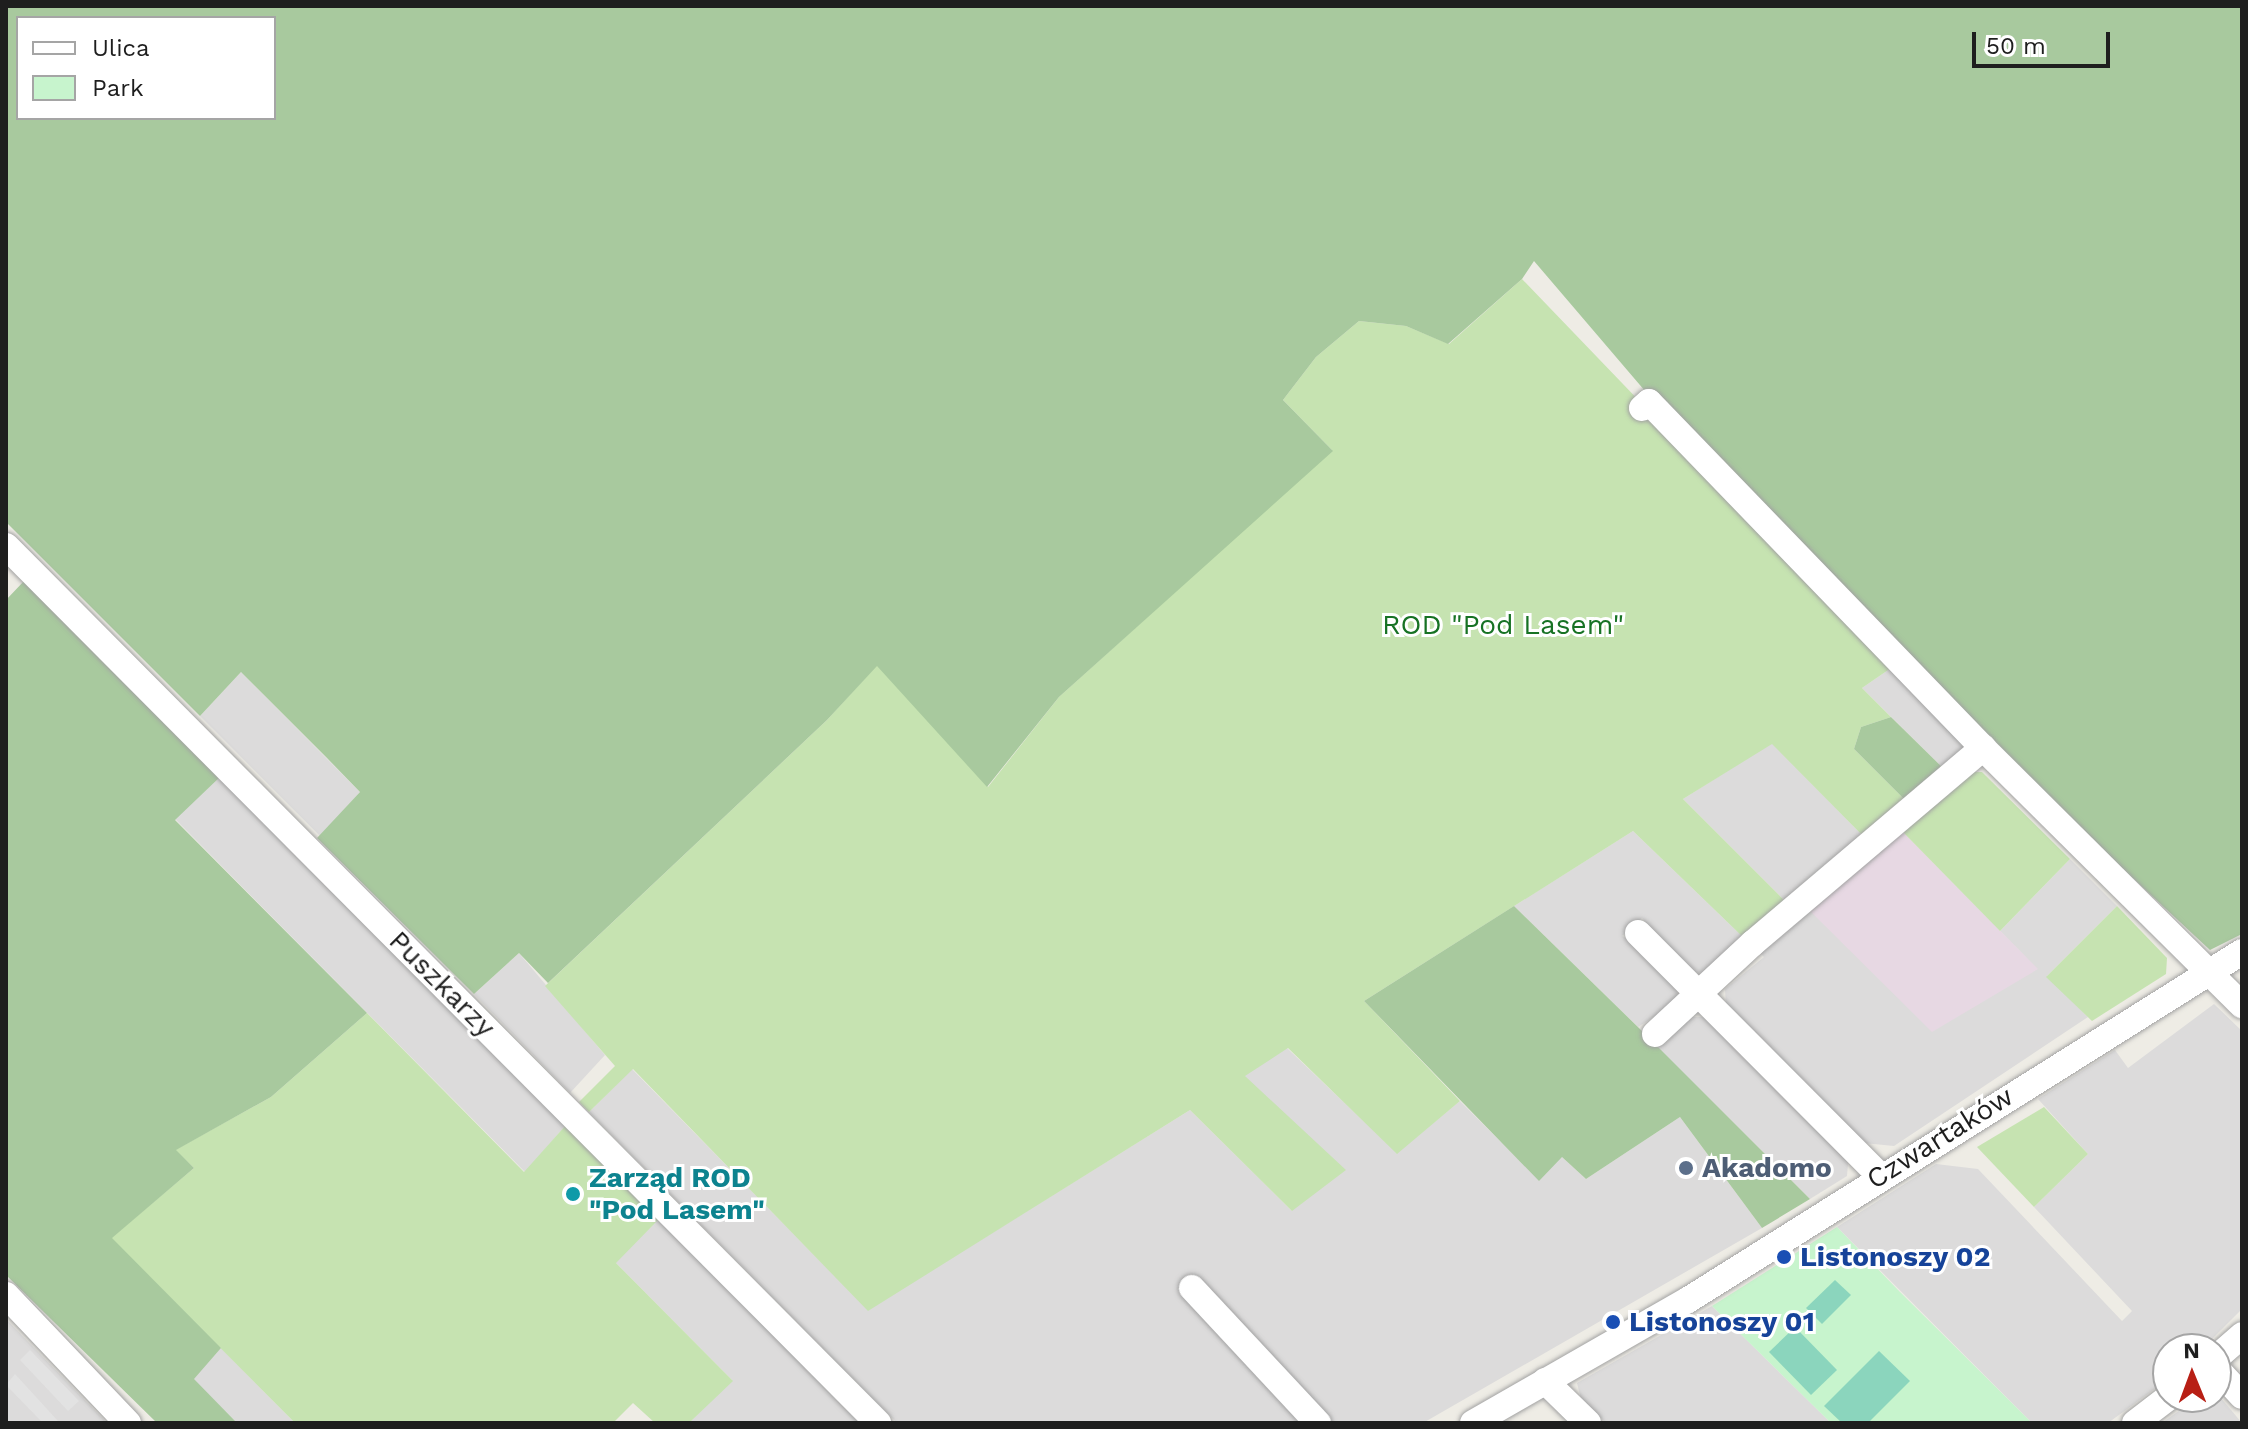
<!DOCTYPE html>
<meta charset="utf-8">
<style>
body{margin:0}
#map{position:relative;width:2248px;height:1429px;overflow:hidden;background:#eeece5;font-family:"Work Sans",sans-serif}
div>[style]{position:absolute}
.residential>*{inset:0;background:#dcdbdb}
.industrial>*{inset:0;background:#e7d8e3}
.grass>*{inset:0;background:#c6e3b1}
.forest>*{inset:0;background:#a8c99e}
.park>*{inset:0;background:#c7f4cd}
.pitch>*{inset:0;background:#8bd5bd}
.parking>*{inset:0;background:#e2e2e2}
.roads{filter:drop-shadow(0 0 2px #a2a2a2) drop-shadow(0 0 2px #a2a2a2)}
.minor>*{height:26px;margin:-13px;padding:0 13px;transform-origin:13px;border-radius:13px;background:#fff}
.dots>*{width:22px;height:22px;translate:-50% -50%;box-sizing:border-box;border:4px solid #fff;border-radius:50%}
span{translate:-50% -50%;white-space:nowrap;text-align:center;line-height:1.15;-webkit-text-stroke:6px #fff;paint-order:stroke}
.park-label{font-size:28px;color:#177224}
.street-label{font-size:28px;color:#1e1e1e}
.service-label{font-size:28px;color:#4e5e75;font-weight:700}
.left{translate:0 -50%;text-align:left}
.culture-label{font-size:28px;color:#0d838f;font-weight:700}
.transit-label{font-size:28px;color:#164399;font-weight:700}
.frame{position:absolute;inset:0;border:8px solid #1e1e1e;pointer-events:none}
.legend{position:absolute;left:16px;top:16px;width:260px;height:104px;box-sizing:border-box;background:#fff;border:2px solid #a5a5a5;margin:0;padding:10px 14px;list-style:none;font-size:24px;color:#1e1e1e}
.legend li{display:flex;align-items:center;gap:16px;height:40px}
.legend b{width:40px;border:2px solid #a5a5a5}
.north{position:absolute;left:2152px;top:1333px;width:80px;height:80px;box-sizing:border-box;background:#fff;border:2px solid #a5a5a5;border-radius:50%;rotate:359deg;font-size:22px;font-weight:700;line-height:32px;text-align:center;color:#1e1e1e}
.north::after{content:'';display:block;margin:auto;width:28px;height:36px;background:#b81f15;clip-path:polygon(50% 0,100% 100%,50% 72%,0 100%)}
.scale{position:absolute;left:1972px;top:32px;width:138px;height:36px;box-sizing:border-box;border:4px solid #1e1e1e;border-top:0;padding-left:10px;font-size:24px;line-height:28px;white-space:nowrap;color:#1e1e1e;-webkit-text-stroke:6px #fff;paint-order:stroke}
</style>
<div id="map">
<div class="residential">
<i style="clip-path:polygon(1894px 666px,1975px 747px,1946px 771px,1862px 688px)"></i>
<i style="clip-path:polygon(241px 672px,360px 792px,320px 836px,200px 716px)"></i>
<i style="clip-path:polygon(1772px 743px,1866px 839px,1790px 906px,1683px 799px)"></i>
<i style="clip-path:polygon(220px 777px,566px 1125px,525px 1172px,175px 819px)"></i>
<i style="clip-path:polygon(1633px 831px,1747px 941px,1710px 973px,1690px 972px,1642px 918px,1622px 936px,1638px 944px,1677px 983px,1677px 1002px,1638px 1027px,1514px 906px)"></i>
<i style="clip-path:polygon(2070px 859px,2117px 906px,2047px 976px,2088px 1017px,1894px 1146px,1864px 1143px,1726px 1007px,1725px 989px,1764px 957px,1756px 949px,1805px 906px,1998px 991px,2037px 969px,2000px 931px)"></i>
<i style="clip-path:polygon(519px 953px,605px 1055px,570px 1093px,474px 994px)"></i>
<i style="clip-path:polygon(2214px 1004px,2242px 1031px,2242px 1309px,2202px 1349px,2168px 1349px,2168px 1379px,2108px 1423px,2032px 1423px,1837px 1227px,1936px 1164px,1978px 1169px,2122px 1321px,2132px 1311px,2034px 1207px,2088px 1154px,2038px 1099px,2115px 1050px,2128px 1068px)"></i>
<i style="clip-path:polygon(1692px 1017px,1712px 1017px,1849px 1151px,1847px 1176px,1810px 1199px,1657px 1047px)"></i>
<i style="clip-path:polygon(1287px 1048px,1397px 1153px,1460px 1101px,1517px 1158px,1562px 1157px,1586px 1179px,1680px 1117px,1762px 1228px,1423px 1423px,897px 1423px,589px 1112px,632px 1069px,868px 1310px,1190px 1110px,1292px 1211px,1244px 1075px)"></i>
<i style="clip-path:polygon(659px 1219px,859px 1423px,689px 1423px,732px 1380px,615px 1262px)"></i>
<i style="clip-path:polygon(1712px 1306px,1831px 1423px,1606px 1423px,1581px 1399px,1577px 1383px)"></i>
<i style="clip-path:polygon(6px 1319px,107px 1423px,6px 1423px)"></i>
<i style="clip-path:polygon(221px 1348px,295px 1423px,237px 1423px,193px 1379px)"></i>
<i style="clip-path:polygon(2198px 1397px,2220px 1397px,2242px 1423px,2162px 1423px)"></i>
</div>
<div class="industrial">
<i style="clip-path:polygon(1899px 828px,2038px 969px,1932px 1032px,1805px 906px)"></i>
</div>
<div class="grass">
<i style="clip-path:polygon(1522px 279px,1894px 666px,1862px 688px,1891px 717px,1861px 727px,1854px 749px,1908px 803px,1866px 839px,1772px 744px,1683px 799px,1790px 906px,1747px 941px,1633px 831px,1364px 1001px,1460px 1101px,1397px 1154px,1288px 1048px,1245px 1076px,1346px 1170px,1292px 1211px,1190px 1110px,868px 1311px,633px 1069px,589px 1112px,579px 1102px,615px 1066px,545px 986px,827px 720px,877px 665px,988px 787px,1059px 697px,1332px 450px,1283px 400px,1316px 357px,1359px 321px,1406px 326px,1449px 344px)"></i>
<i style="clip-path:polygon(1965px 772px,1982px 772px,2070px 859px,2000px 931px,1899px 828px)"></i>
<i style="clip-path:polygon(2117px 906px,2167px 958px,2166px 974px,2092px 1021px,2046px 977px)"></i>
<i style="clip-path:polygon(367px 1013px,524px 1172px,566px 1125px,659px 1219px,616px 1263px,733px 1381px,689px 1423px,655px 1423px,633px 1403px,613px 1423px,295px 1423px,111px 1238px,194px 1168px,175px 1150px,271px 1097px)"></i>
<i style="clip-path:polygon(2044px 1107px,2088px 1154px,2034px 1207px,1977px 1147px)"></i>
</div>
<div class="forest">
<i style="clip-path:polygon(evenodd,6px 6px,2242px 6px,2242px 934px,2210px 950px,1990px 745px,1651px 398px,1534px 261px,1522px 279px,1448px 344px,1406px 326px,1359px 321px,1316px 357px,1283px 400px,1333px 451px,1059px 697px,987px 787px,877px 666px,827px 720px,548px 983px,519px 953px,474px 994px,317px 838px,360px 792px,327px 758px,241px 672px,200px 716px,6px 522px,6px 6px,18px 18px,274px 18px,274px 118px,18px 118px,18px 18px)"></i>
<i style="clip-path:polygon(24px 581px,220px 777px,175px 820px,367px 1013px,271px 1097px,176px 1150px,194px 1168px,112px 1238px,221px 1348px,194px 1379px,237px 1423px,157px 1423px,6px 1275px,6px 600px)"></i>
<i style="clip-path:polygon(1891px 717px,1946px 771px,1908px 803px,1854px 749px,1861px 727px)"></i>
<i style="clip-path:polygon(1514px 906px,1642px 1031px,1810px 1199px,1762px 1228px,1680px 1117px,1586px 1179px,1562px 1157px,1539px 1181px,1364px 1001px)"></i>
</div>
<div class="park">
<i style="clip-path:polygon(1837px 1227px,1900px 1292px,2032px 1423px,1831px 1423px,1712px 1306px)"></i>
</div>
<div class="pitch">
<i style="clip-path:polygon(1835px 1280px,1851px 1295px,1822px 1324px,1806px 1308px)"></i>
<i style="clip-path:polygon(1795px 1327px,1837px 1370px,1811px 1395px,1769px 1352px)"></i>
<i style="clip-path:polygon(1879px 1351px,1910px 1381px,1868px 1423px,1842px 1423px,1824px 1406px)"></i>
</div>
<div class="parking">
<i style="clip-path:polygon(30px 1350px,79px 1401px,68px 1411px,20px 1360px)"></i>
<i style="clip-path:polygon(15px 1374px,58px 1421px,55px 1423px,43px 1423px,6px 1385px)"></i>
</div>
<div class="roads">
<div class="minor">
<i style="left:1642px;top:408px;width:9px;rotate:-41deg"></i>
<i style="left:1649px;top:402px;width:481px;rotate:46deg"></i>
<i style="left:1983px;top:748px;width:365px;rotate:44.8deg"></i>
<i style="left:6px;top:546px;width:1237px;rotate:45.16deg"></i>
<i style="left:1638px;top:933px;width:343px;rotate:45.1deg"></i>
<i style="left:1655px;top:1034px;width:134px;rotate:-42.9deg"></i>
<i style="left:1753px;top:943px;width:302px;rotate:-40.3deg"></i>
<i style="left:1192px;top:1288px;width:185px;rotate:47deg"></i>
<i style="left:6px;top:1295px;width:177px;rotate:46.4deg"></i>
<i style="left:2216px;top:1358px;width:35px;rotate:-41deg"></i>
<i style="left:2216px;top:1368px;width:38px;rotate:47deg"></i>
<i style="left:1545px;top:1381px;width:60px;rotate:44.3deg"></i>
<i style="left:1473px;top:1423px;width:248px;rotate:-29.8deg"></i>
<i style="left:1688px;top:1300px;width:654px;rotate:-32.14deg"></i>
<i style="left:2135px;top:1423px;width:43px;rotate:-37.4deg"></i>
</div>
</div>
<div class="dots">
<i style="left:1686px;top:1168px;background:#5c6f8a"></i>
<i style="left:573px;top:1194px;background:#0f9aa8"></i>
<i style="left:1784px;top:1257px;background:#1a4fb4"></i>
<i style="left:1613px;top:1322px;background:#1a4fb4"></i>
</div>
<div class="park-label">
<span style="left:1503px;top:625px">ROD "Pod Lasem"</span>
</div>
<div class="street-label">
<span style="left:442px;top:984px;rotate:45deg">Puszkarzy</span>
<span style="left:1940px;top:1138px;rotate:-32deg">Czwartaków</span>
</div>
<div class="service-label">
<span class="left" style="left:1702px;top:1168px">Akadomo</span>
</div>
<div class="culture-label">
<span class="left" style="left:589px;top:1194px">Zarząd ROD<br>"Pod Lasem"</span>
</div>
<div class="transit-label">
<span class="left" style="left:1800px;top:1257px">Listonoszy 02</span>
<span class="left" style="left:1629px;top:1322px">Listonoszy 01</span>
</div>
<div class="frame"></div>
<ul class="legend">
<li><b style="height:10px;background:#fff"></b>Ulica</li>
<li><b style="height:22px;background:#c7f4cd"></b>Park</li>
</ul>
<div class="north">N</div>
<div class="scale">50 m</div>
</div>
